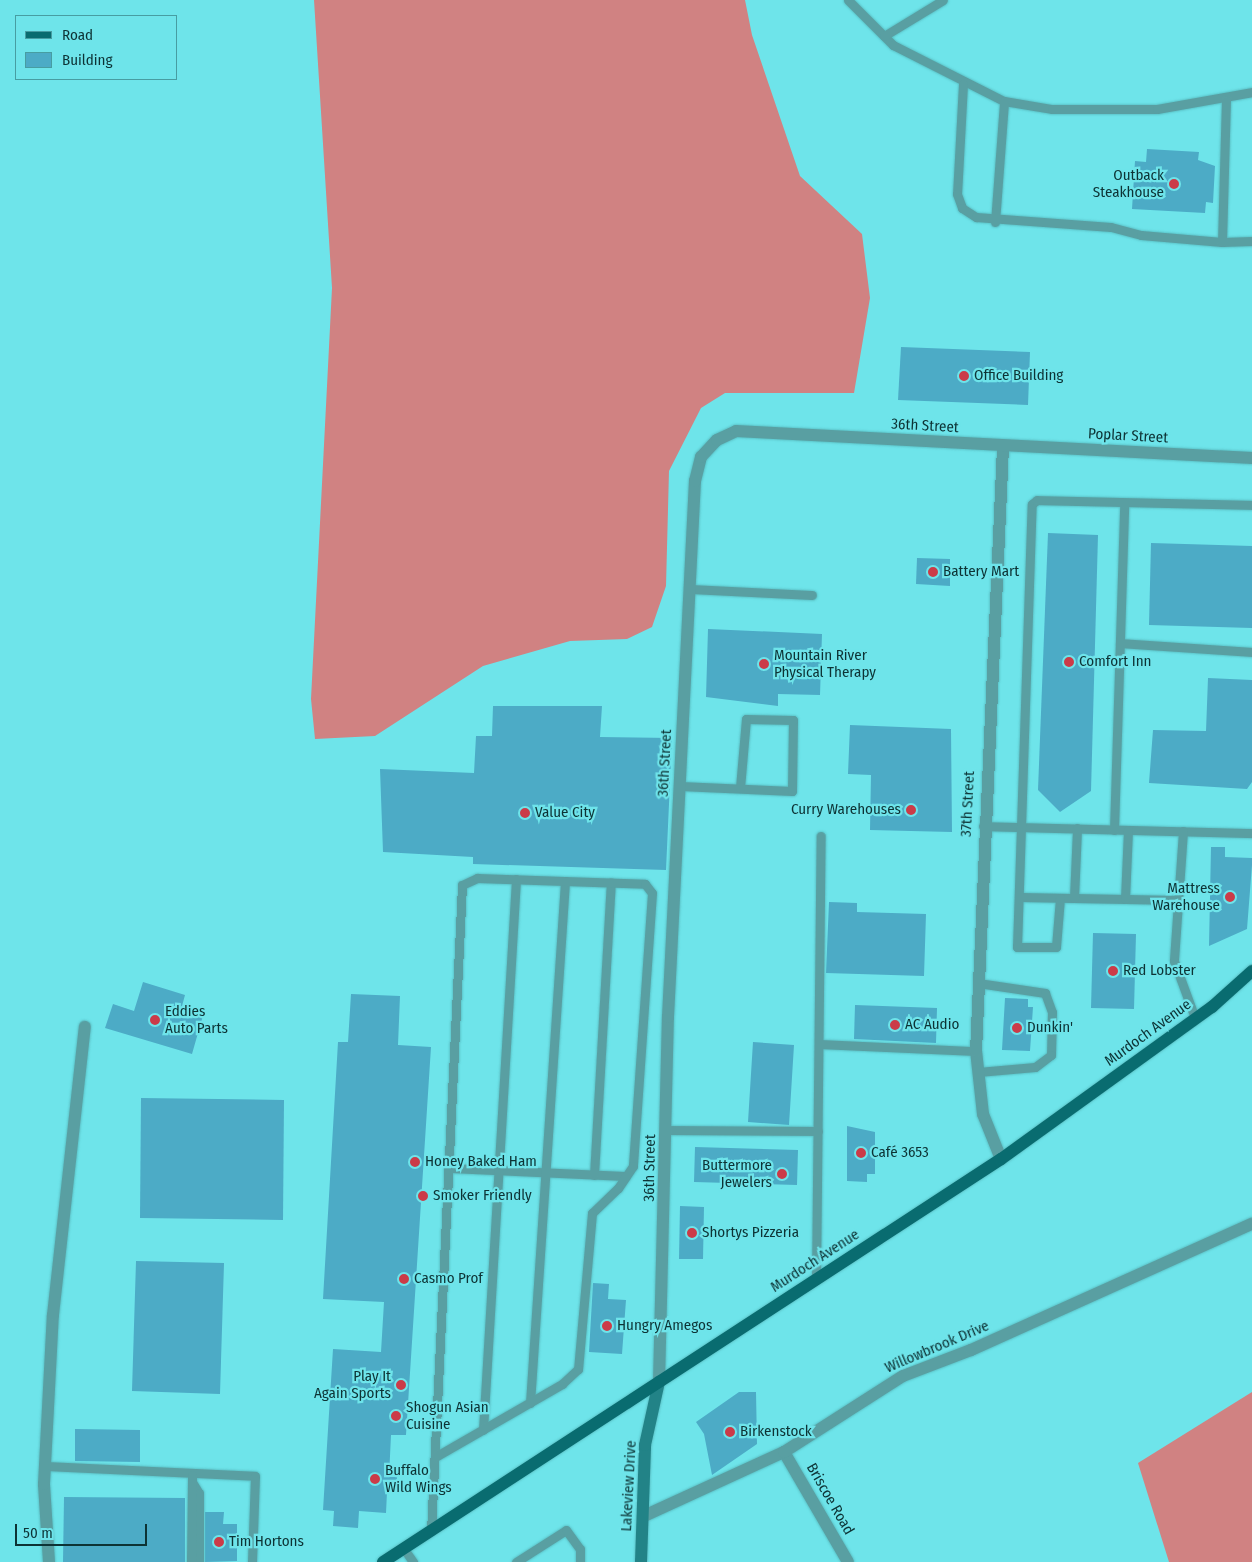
<!DOCTYPE html>
<meta charset="utf-8">
<style>
body{margin:0}
#map{position:relative;width:1252px;height:1562px;overflow:hidden;background:#6ee4ea;font-family:"Fira Sans Condensed",sans-serif}
div>[style]{position:absolute}
.forest>*{inset:0;background:#d08282}
.building>*{inset:0;background:#4cabc6}
.roads{filter:drop-shadow(0 0 1px #5bc1c6) drop-shadow(0 0 1px #5bc1c6)}
.lane>*{height:9px;margin:-4.5px;padding:0 4.5px;transform-origin:4.5px;border-radius:4.5px;background:#599fa2}
.street>*{height:12px;margin:-6px;padding:0 6px;transform-origin:6px;border-radius:6px;background:#599fa2}
.secondary>*{height:12px;margin:-6px;padding:0 6px;transform-origin:6px;border-radius:6px;background:#228387}
.primary>*{height:12px;margin:-6px;padding:0 6px;transform-origin:6px;border-radius:6px;background:#096c70}
.dots>*{width:14px;height:14px;translate:-50% -50%;box-sizing:border-box;border:2px solid #6ee4ea;border-radius:50%}
span{translate:-50% -50%;white-space:nowrap;text-align:center;line-height:1.15;-webkit-text-stroke:4.5px #6ee4ea;paint-order:stroke}
.poi-label{font-size:15px;color:#0d3335}
.right{translate:-100% -50%;text-align:right}
.left{translate:0 -50%;text-align:left}
.street-label{font-size:15px;color:#0d3335}
.legend{position:absolute;left:15px;top:15px;width:162px;height:65px;box-sizing:border-box;background:#6ee4ea;border:1px solid #479da2;margin:0;padding:6px 9px;list-style:none;font-size:15px;color:#0d3335}
.legend li{display:flex;align-items:center;gap:10px;height:25px}
.legend b{width:25px;border:1px solid #479da2}
.scale{position:absolute;left:15px;top:1524px;width:132px;height:22px;box-sizing:border-box;border:2px solid #0d3335;border-top:0;padding-left:6px;font-size:15px;line-height:18px;white-space:nowrap;color:#0d3335;-webkit-text-stroke:4px #6ee4ea;paint-order:stroke}
</style>
<div id="map">
<div class="forest">
<i style="clip-path:polygon(314px 0,745px 0,752px 35px,800px 176px,862px 234px,870px 298px,854px 393px,725px 393px,701px 408px,669px 471px,666px 586px,652px 627px,627px 639px,570px 641px,483px 666px,375px 736px,315px 739px,311px 699px,332px 288px)"></i>
<i style="clip-path:polygon(1252px 1392px,1252px 1562px,1169px 1562px,1138px 1463px)"></i>
</div>
<div class="building">
<i style="clip-path:polygon(1147px 149px,1199px 152px,1198px 160px,1215px 166px,1213px 203px,1206px 202px,1205px 213px,1132px 209px,1135px 161px,1146px 162px)"></i>
<i style="clip-path:polygon(901px 347px,1030px 352px,1028px 405px,898px 400px)"></i>
<i style="clip-path:polygon(1048px 533px,1098px 535px,1091px 791px,1060px 812px,1038px 790px)"></i>
<i style="clip-path:polygon(1151px 543px,1252px 546px,1252px 628px,1149px 625px)"></i>
<i style="clip-path:polygon(917px 558px,950px 559px,950px 586px,916px 584px)"></i>
<i style="clip-path:polygon(708px 629px,822px 634px,820px 695px,778px 694px,778px 706px,706px 697px)"></i>
<i style="clip-path:polygon(1208px 678px,1252px 680px,1252px 782px,1247px 789px,1149px 783px,1153px 730px,1206px 731px)"></i>
<i style="clip-path:polygon(493px 706px,602px 706px,600px 737px,672px 738px,666px 870px,473px 864px,473px 857px,383px 852px,380px 769px,474px 773px,476px 736px,492px 736px)"></i>
<i style="clip-path:polygon(850px 725px,951px 729px,952px 832px,870px 830px,871px 775px,848px 774px)"></i>
<i style="clip-path:polygon(1211px 847px,1225px 847px,1225px 857px,1252px 858px,1252px 865px,1247px 929px,1209px 946px)"></i>
<i style="clip-path:polygon(829px 902px,857px 903px,857px 912px,926px 914px,924px 976px,826px 973px)"></i>
<i style="clip-path:polygon(1093px 933px,1136px 934px,1134px 1009px,1091px 1008px)"></i>
<i style="clip-path:polygon(143px 982px,185px 995px,182px 1006px,204px 1012px,192px 1054px,105px 1028px,113px 1004px,134px 1011px)"></i>
<i style="clip-path:polygon(351px 994px,400px 996px,398px 1045px,431px 1047px,406px 1435px,391px 1435px,389px 1477px,397px 1477px,396px 1493px,387px 1492px,386px 1513px,359px 1511px,358px 1528px,333px 1526px,334px 1511px,323px 1510px,333px 1349px,381px 1352px,384px 1302px,323px 1299px,338px 1042px,348px 1042px)"></i>
<i style="clip-path:polygon(1005px 998px,1028px 999px,1028px 1007px,1033px 1007px,1030px 1051px,1002px 1050px)"></i>
<i style="clip-path:polygon(855px 1005px,937px 1008px,936px 1043px,854px 1039px)"></i>
<i style="clip-path:polygon(753px 1042px,794px 1045px,789px 1125px,748px 1122px)"></i>
<i style="clip-path:polygon(141px 1098px,284px 1100px,283px 1220px,140px 1218px)"></i>
<i style="clip-path:polygon(847px 1126px,875px 1132px,875px 1174px,867px 1174px,867px 1182px,847px 1181px)"></i>
<i style="clip-path:polygon(695px 1147px,798px 1150px,797px 1185px,694px 1182px)"></i>
<i style="clip-path:polygon(680px 1206px,704px 1207px,703px 1259px,679px 1259px)"></i>
<i style="clip-path:polygon(136px 1261px,224px 1263px,220px 1394px,132px 1391px)"></i>
<i style="clip-path:polygon(593px 1283px,609px 1284px,608px 1299px,626px 1300px,622px 1354px,589px 1352px)"></i>
<i style="clip-path:polygon(739px 1392px,756px 1392px,757px 1444px,712px 1475px,704px 1434px,696px 1422px)"></i>
<i style="clip-path:polygon(75px 1429px,140px 1430px,140px 1462px,75px 1461px)"></i>
<i style="clip-path:polygon(64px 1497px,185px 1498px,185px 1562px,63px 1562px)"></i>
<i style="clip-path:polygon(205px 1512px,224px 1512px,223px 1524px,237px 1524px,237px 1561px,205px 1562px)"></i>
</div>
<div class="roads">
<div class="lane">
<i style="left:848px;top:0;width:64px;rotate:45deg"></i>
<i style="left:893px;top:45px;width:124px;rotate:26.8deg"></i>
<i style="left:1004px;top:101px;width:49px;rotate:9.5deg"></i>
<i style="left:1052px;top:109px;width:105px"></i>
<i style="left:1157px;top:109px;width:97px;rotate:-10.1deg"></i>
<i style="left:884px;top:36px;width:69px;rotate:-31.4deg"></i>
<i style="left:963px;top:84px;width:110px;rotate:93.1deg"></i>
<i style="left:957px;top:194px;width:15px;rotate:70deg"></i>
<i style="left:962px;top:208px;width:17px;rotate:33deg"></i>
<i style="left:976px;top:217px;width:135px;rotate:4.2deg"></i>
<i style="left:1111px;top:227px;width:31px;rotate:15deg"></i>
<i style="left:1141px;top:235px;width:81px;rotate:4.9deg"></i>
<i style="left:1222px;top:242px;width:30px;rotate:-2deg"></i>
<i style="left:995px;top:222px;width:121px;rotate:-85.7deg"></i>
<i style="left:1222px;top:242px;width:142px;rotate:-88.4deg"></i>
<i style="left:690px;top:589px;width:122px;rotate:2.8deg"></i>
<i style="left:1120px;top:643px;width:132px;rotate:3.9deg"></i>
<i style="left:680px;top:786px;width:112px;rotate:2.6deg"></i>
<i style="left:792px;top:791px;width:71px;rotate:-89.2deg"></i>
<i style="left:793px;top:720px;width:47px;rotate:-178.8deg"></i>
<i style="left:746px;top:719px;width:69px;rotate:95deg"></i>
<i style="left:983px;top:826px;width:269px;rotate:1.5deg"></i>
<i style="left:1114px;top:830px;width:327px;rotate:-88.2deg"></i>
<i style="left:1183px;top:831px;width:130px;rotate:94deg"></i>
<i style="left:1174px;top:961px;width:61px;rotate:69.8deg"></i>
<i style="left:1020px;top:897px;width:158px;rotate:1.1deg"></i>
<i style="left:1060px;top:898px;width:49px;rotate:94.7deg"></i>
<i style="left:1056px;top:947px;width:39px;rotate:180deg"></i>
<i style="left:1017px;top:947px;width:443px;rotate:-88.1deg"></i>
<i style="left:1032px;top:504px;width:6px;rotate:-39deg"></i>
<i style="left:1037px;top:500px;width:215px;rotate:1.3deg"></i>
<i style="left:1074px;top:898px;width:70px;rotate:-87.5deg"></i>
<i style="left:1125px;top:899px;width:69px;rotate:-87.5deg"></i>
<i style="left:978px;top:983px;width:68px;rotate:8.5deg"></i>
<i style="left:1045px;top:993px;width:20px;rotate:70deg"></i>
<i style="left:1052px;top:1012px;width:43px;rotate:91.3deg"></i>
<i style="left:1051px;top:1055px;width:20px;rotate:143deg"></i>
<i style="left:1035px;top:1067px;width:57px;rotate:175deg"></i>
<i style="left:819px;top:1044px;width:157px;rotate:2.6deg"></i>
<i style="left:666px;top:1130px;width:152px;rotate:0.4deg"></i>
<i style="left:449px;top:1168px;width:177px;rotate:2.6deg"></i>
<i style="left:594px;top:1175px;width:293px;rotate:-86.7deg"></i>
<i style="left:816px;top:1280px;width:444px;rotate:-89.4deg"></i>
<i style="left:530px;top:1403px;width:523px;rotate:-86.16deg"></i>
<i style="left:483px;top:1430px;width:552px;rotate:-86.57deg"></i>
<i style="left:45px;top:1466px;width:210px;rotate:2.7deg"></i>
<i style="left:255px;top:1476px;width:86px;rotate:92deg"></i>
<i style="left:192px;top:1482px;width:13px;rotate:58deg"></i>
<i style="left:199px;top:1493px;width:69px;rotate:90deg"></i>
<i style="left:431px;top:1531px;width:647px;rotate:-87.25deg"></i>
<i style="left:462px;top:885px;width:17px;rotate:-25deg"></i>
<i style="left:477px;top:878px;width:168px;rotate:2deg"></i>
<i style="left:645px;top:884px;width:11px;rotate:52deg"></i>
<i style="left:652px;top:893px;width:274px;rotate:94deg"></i>
<i style="left:633px;top:1166px;width:27px;rotate:124deg"></i>
<i style="left:618px;top:1188px;width:36px;rotate:136deg"></i>
<i style="left:592px;top:1213px;width:157px;rotate:95.1deg"></i>
<i style="left:578px;top:1369px;width:22px;rotate:137deg"></i>
<i style="left:562px;top:1384px;width:146px;rotate:150.1deg"></i>
<i style="left:404px;top:1549px;width:16px;rotate:55deg"></i>
<i style="left:191px;top:1562px;width:87px;rotate:-89.3deg"></i>
<i style="left:516px;top:1562px;width:59px;rotate:-32.6deg"></i>
<i style="left:566px;top:1530px;width:24px;rotate:54deg"></i>
<i style="left:580px;top:1549px;width:13px;rotate:90deg"></i>
</div>
<div class="street">
<i style="left:1001px;top:1159px;width:48px;rotate:-111.8deg"></i>
<i style="left:983px;top:1114px;width:63px;rotate:-96.3deg"></i>
<i style="left:976px;top:1051px;width:606px;rotate:-87.44deg"></i>
<i style="left:659px;top:1382px;width:365px;rotate:-88.6deg"></i>
<i style="left:668px;top:1017px;width:537px;rotate:-87.12deg"></i>
<i style="left:695px;top:481px;width:25px;rotate:-76deg"></i>
<i style="left:701px;top:457px;width:23px;rotate:-47deg"></i>
<i style="left:717px;top:440px;width:21px;rotate:-25deg"></i>
<i style="left:736px;top:431px;width:517px;rotate:3deg"></i>
<i style="left:784px;top:1452px;width:127px;rotate:59.8deg"></i>
<i style="left:644px;top:1516px;width:154px;rotate:-24.6deg"></i>
<i style="left:784px;top:1452px;width:141px;rotate:-32.6deg"></i>
<i style="left:903px;top:1376px;width:73px;rotate:-20.9deg"></i>
<i style="left:971px;top:1350px;width:308px;rotate:-24.2deg"></i>
<i style="left:49px;top:1562px;width:78px;rotate:-93.7deg"></i>
<i style="left:44px;top:1484px;width:169px;rotate:-87deg"></i>
<i style="left:53px;top:1315px;width:290px;rotate:-83.7deg"></i>
</div>
<div class="secondary">
<i style="left:641px;top:1562px;width:117px;rotate:-88deg"></i>
<i style="left:645px;top:1445px;width:65px;rotate:-77.5deg"></i>
</div>
<div class="primary">
<i style="left:383px;top:1562px;width:738px;rotate:-33.11deg"></i>
<i style="left:1001px;top:1159px;width:260px;rotate:-35.8deg"></i>
<i style="left:1212px;top:1007px;width:54px;rotate:-42deg"></i>
</div>
</div>
<div class="dots">
<i style="left:1174px;top:184px;background:#cb3b48"></i>
<i style="left:964px;top:376px;background:#cb3b48"></i>
<i style="left:933px;top:572px;background:#cb3b48"></i>
<i style="left:1069px;top:662px;background:#cb3b48"></i>
<i style="left:764px;top:664px;background:#cb3b48"></i>
<i style="left:911px;top:810px;background:#cb3b48"></i>
<i style="left:525px;top:813px;background:#cb3b48"></i>
<i style="left:1230px;top:897px;background:#cb3b48"></i>
<i style="left:1113px;top:971px;background:#cb3b48"></i>
<i style="left:155px;top:1020px;background:#cb3b48"></i>
<i style="left:895px;top:1025px;background:#cb3b48"></i>
<i style="left:1017px;top:1028px;background:#cb3b48"></i>
<i style="left:861px;top:1153px;background:#cb3b48"></i>
<i style="left:415px;top:1162px;background:#cb3b48"></i>
<i style="left:782px;top:1174px;background:#cb3b48"></i>
<i style="left:423px;top:1196px;background:#cb3b48"></i>
<i style="left:692px;top:1233px;background:#cb3b48"></i>
<i style="left:404px;top:1279px;background:#cb3b48"></i>
<i style="left:607px;top:1326px;background:#cb3b48"></i>
<i style="left:401px;top:1385px;background:#cb3b48"></i>
<i style="left:396px;top:1416px;background:#cb3b48"></i>
<i style="left:730px;top:1432px;background:#cb3b48"></i>
<i style="left:375px;top:1479px;background:#cb3b48"></i>
<i style="left:219px;top:1542px;background:#cb3b48"></i>
</div>
<div class="poi-label">
<span class="right" style="left:1164px;top:184px">Outback<br>Steakhouse</span>
<span class="left" style="left:974px;top:376px">Office Building</span>
<span class="left" style="left:943px;top:572px">Battery Mart</span>
<span class="left" style="left:774px;top:664px">Mountain River<br>Physical Therapy</span>
<span class="left" style="left:1079px;top:662px">Comfort Inn</span>
<span class="right" style="left:901px;top:810px">Curry Warehouses</span>
<span class="left" style="left:535px;top:813px">Value City</span>
<span class="right" style="left:1220px;top:897px">Mattress<br>Warehouse</span>
<span class="left" style="left:1123px;top:971px">Red Lobster</span>
<span class="left" style="left:165px;top:1020px">Eddies<br>Auto Parts</span>
<span class="left" style="left:905px;top:1025px">AC Audio</span>
<span class="left" style="left:1027px;top:1028px">Dunkin'</span>
<span class="left" style="left:871px;top:1153px">Café 3653</span>
<span class="left" style="left:425px;top:1162px">Honey Baked Ham</span>
<span class="right" style="left:772px;top:1174px">Buttermore<br>Jewelers</span>
<span class="left" style="left:433px;top:1196px">Smoker Friendly</span>
<span class="left" style="left:702px;top:1233px">Shortys Pizzeria</span>
<span class="left" style="left:414px;top:1279px">Casmo Prof</span>
<span class="left" style="left:617px;top:1326px">Hungry Amegos</span>
<span class="right" style="left:391px;top:1385px">Play It<br>Again Sports</span>
<span class="left" style="left:406px;top:1416px">Shogun Asian<br>Cuisine</span>
<span class="left" style="left:740px;top:1432px">Birkenstock</span>
<span class="left" style="left:385px;top:1479px">Buffalo<br>Wild Wings</span>
<span class="left" style="left:229px;top:1542px">Tim Hortons</span>
</div>
<div class="street-label">
<span style="left:925px;top:426px;rotate:3deg">36th Street</span>
<span style="left:1128px;top:436px;rotate:3deg">Poplar Street</span>
<span style="left:665px;top:763px;rotate:-87deg">36th Street</span>
<span style="left:968px;top:804px;rotate:-87deg">37th Street</span>
<span style="left:1148px;top:1033px;rotate:-36deg">Murdoch Avenue</span>
<span style="left:650px;top:1168px;rotate:-89deg">36th Street</span>
<span style="left:815px;top:1261px;rotate:-33deg">Murdoch Avenue</span>
<span style="left:937px;top:1347px;rotate:-23deg">Willowbrook Drive</span>
<span style="left:629px;top:1486px;rotate:-87deg">Lakeview Drive</span>
<span style="left:830px;top:1499px;rotate:60deg">Briscoe Road</span>
</div>
<ul class="legend">
<li><b style="height:6px;background:#096c70"></b>Road</li>
<li><b style="height:14px;background:#4cabc6"></b>Building</li>
</ul>
<div class="scale">50 m</div>
</div>
